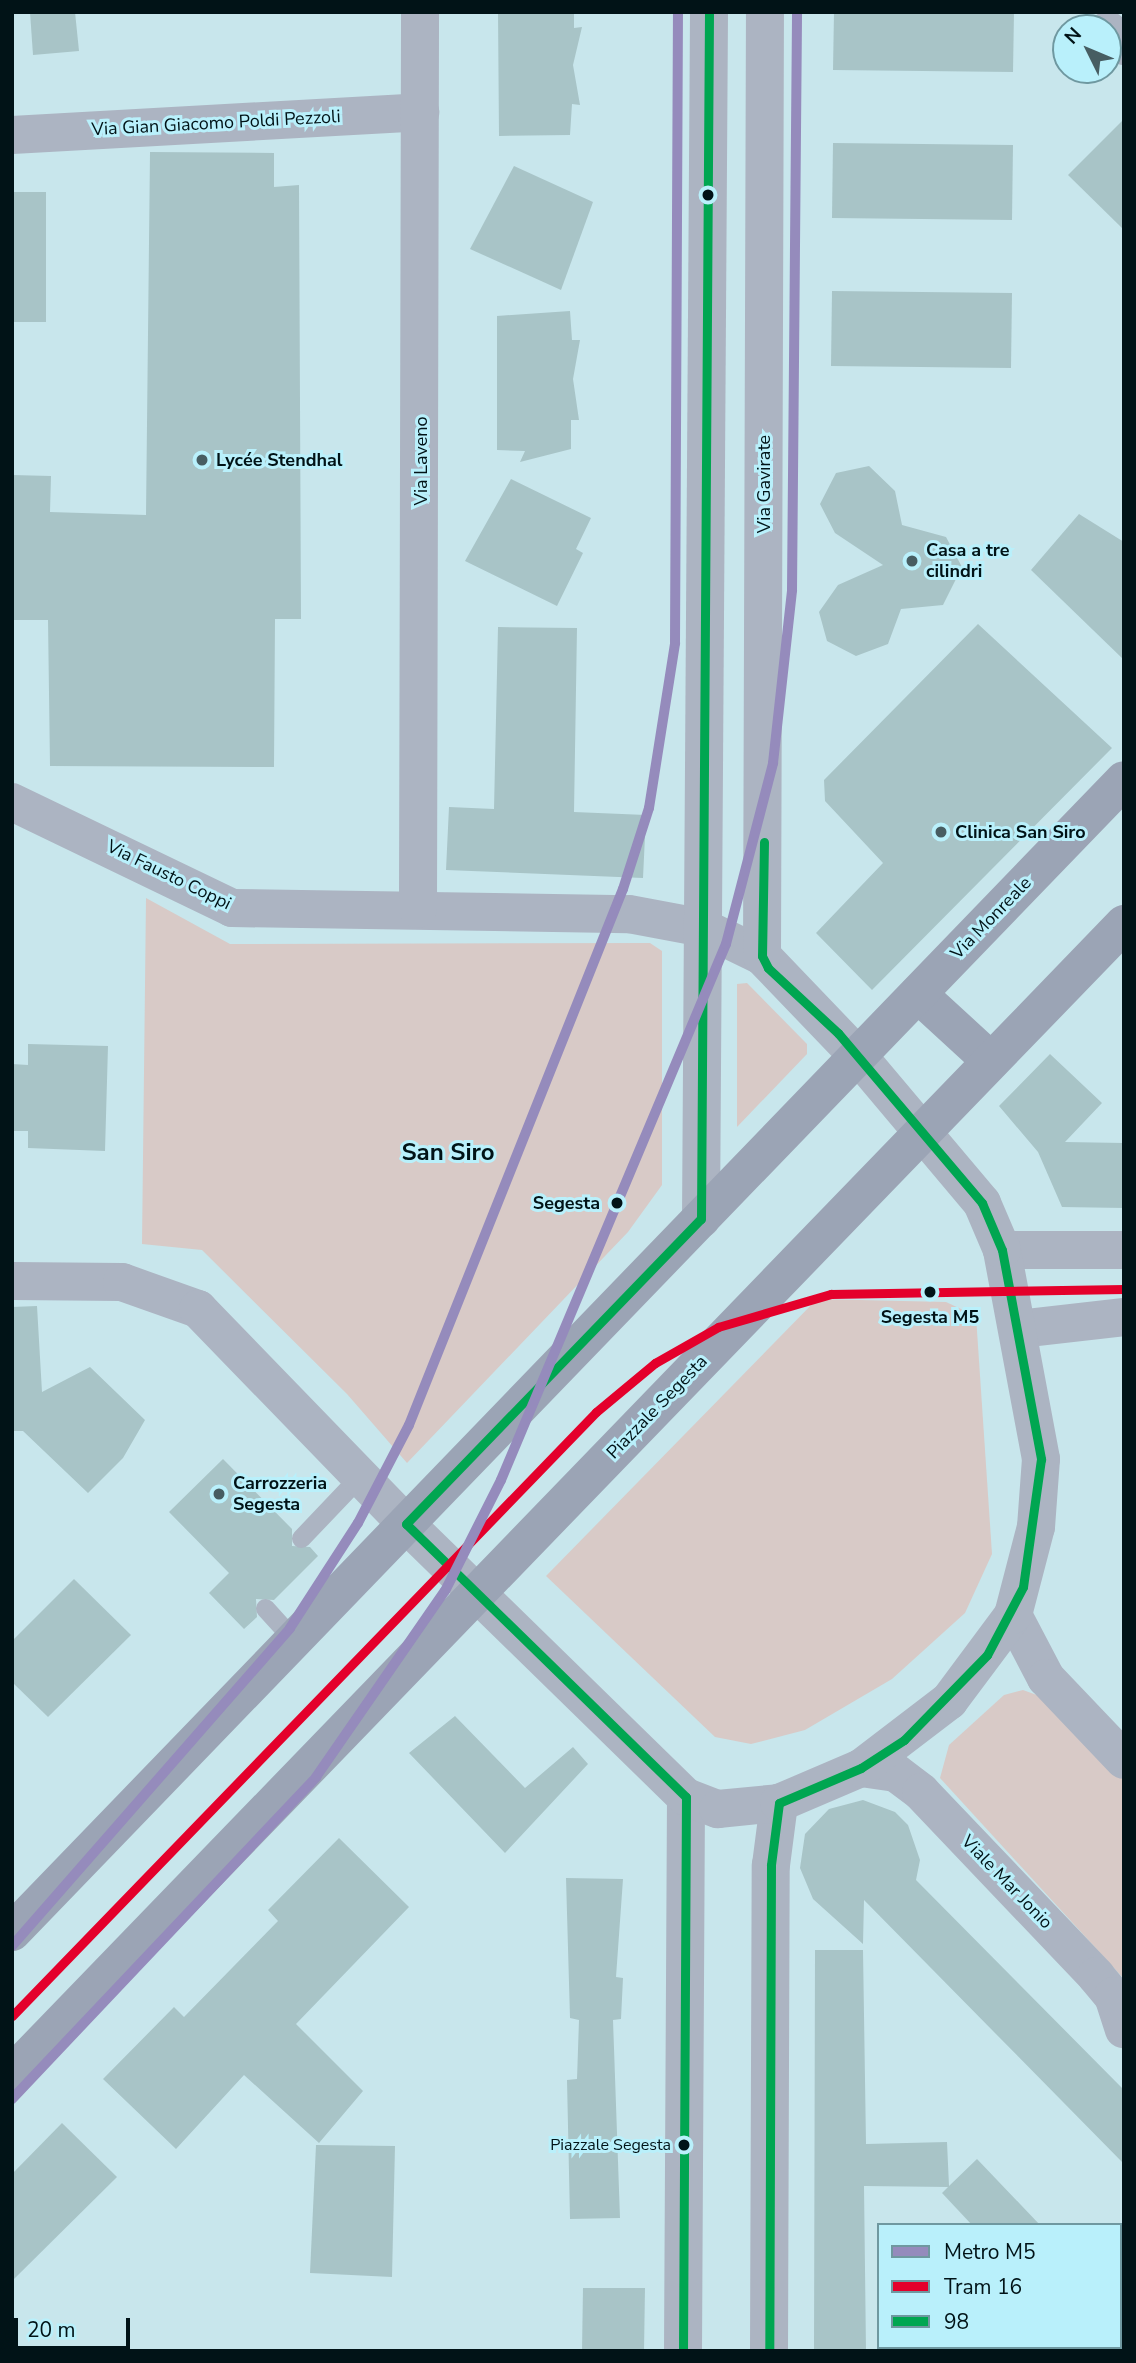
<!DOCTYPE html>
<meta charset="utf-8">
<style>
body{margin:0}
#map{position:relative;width:1136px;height:2363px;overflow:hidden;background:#c8e6ec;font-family:"Nunito Sans",sans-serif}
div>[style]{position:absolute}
.green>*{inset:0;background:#d8cac7}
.building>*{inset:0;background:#a8c4c7}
.service>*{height:19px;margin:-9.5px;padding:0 9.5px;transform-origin:9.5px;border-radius:9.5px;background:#acb4c2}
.minor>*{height:38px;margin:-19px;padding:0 19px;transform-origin:19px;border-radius:19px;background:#acb4c2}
.tertiary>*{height:38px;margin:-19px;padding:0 19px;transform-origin:19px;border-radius:19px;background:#acb4c2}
.primary>*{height:38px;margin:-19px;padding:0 19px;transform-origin:19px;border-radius:19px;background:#9ba4b5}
.bus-1>*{height:9px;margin:-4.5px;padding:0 4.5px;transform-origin:4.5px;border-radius:4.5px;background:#00a651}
.tram-1>*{height:9px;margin:-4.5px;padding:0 4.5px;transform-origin:4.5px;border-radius:4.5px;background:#e4002b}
.metro-1>*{height:10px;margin:-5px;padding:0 5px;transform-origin:5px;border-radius:5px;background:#958bbc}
.dots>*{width:19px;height:19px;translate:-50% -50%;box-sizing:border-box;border:4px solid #b9f0fb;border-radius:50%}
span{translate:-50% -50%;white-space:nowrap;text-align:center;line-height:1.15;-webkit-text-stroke:6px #b9f0fb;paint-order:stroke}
.bus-label{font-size:16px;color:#011317}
.right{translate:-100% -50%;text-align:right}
.street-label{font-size:18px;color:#011317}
.poi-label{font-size:18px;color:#011317;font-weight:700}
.left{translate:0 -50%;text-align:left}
.stop-label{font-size:18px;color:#011317;font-weight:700}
.district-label{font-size:24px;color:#011317;font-weight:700}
.frame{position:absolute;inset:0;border:14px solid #011317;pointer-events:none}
.legend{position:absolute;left:877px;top:2223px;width:245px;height:126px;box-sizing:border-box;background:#b9f0fb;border:2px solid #6f98a0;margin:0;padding:9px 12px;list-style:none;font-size:21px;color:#011317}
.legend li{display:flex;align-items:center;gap:14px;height:35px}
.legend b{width:35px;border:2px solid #6f98a0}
.north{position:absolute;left:1052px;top:14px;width:70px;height:70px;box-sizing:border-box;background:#b9f0fb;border:2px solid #6f98a0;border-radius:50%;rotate:313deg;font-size:19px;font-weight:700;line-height:28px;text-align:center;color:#011317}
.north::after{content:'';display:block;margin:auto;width:24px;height:32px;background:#475d62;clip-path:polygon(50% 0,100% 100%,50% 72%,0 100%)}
.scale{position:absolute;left:14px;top:2318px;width:116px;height:32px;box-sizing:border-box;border:4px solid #011317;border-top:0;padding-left:9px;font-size:21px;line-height:24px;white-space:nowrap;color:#011317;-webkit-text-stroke:5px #b9f0fb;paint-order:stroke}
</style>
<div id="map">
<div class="green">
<i style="clip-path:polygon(146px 898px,230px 944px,650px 943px,662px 951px,662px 1185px,628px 1232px,407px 1463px,347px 1394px,202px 1250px,142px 1244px)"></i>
<i style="clip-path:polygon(747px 983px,807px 1044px,807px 1054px,737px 1127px,737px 984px)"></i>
<i style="clip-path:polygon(817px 1299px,946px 1302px,976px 1316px,992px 1554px,965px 1613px,892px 1679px,805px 1730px,751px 1744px,715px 1737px,546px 1576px)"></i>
<i style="clip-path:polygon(1023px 1690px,1045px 1698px,1124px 1779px,1124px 1979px,940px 1778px,949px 1745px,1004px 1695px)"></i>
</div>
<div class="building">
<i style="clip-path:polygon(30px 12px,75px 12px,79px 51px,33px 55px)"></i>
<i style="clip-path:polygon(498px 12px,574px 12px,574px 28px,582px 27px,573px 65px,580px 105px,572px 104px,570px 135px,499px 136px)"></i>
<i style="clip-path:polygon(834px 12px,1014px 12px,1013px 72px,833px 70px)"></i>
<i style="clip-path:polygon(1124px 119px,1124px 230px,1068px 175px)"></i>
<i style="clip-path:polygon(833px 143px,1013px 145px,1012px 220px,832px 218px)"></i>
<i style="clip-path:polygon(150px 152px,274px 153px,274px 187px,299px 185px,301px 619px,275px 619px,274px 767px,50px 766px,48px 620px,12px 620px,12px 475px,51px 476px,50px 512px,146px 515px)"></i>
<i style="clip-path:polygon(514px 166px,593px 202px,561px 290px,470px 249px)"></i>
<i style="clip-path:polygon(12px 192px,46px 192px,46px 322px,12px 322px)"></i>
<i style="clip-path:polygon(832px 291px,1012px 293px,1011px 368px,831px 366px)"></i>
<i style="clip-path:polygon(570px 311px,572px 340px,580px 340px,573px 379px,579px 420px,571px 420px,571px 449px,520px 462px,525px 451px,497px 450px,497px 316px)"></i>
<i style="clip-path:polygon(869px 466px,895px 491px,902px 525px,946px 537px,962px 567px,943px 605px,901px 609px,888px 644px,856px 656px,827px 641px,819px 612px,838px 585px,883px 565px,835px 533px,820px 504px,836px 473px)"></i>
<i style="clip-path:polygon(511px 479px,591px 518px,576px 549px,583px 553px,557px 606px,465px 561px)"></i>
<i style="clip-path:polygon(1079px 514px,1124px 542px,1124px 660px,1031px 570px)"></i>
<i style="clip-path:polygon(978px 624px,1112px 748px,872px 990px,816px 933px,883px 863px,825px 801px,824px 780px)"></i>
<i style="clip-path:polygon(498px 627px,577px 628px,574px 812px,646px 815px,643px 878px,446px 870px,449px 807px,494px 809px)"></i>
<i style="clip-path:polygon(28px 1044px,108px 1046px,105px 1151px,28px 1148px,28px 1131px,12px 1131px,12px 1064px,28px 1065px)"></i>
<i style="clip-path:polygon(1050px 1054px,1102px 1103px,1065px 1142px,1124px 1143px,1124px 1208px,1062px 1207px,1038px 1152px,999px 1106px)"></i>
<i style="clip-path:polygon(37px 1306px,42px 1392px,90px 1367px,145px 1420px,123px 1458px,88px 1493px,23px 1431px,12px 1431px,12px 1307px)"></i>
<i style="clip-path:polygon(223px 1459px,292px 1529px,292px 1546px,310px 1547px,318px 1556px,274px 1600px,256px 1599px,257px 1617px,244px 1629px,209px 1593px,229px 1573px,169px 1512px)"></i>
<i style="clip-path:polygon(74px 1579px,131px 1635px,48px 1717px,12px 1682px,12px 1641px)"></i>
<i style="clip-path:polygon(455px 1716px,525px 1788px,573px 1747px,588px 1764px,505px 1853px,409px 1753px)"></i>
<i style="clip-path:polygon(863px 1800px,895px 1812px,908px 1825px,920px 1860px,916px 1880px,1124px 2090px,1124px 2164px,864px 1900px,863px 1944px,813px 1899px,800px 1868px,805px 1834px,829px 1809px)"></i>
<i style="clip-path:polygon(339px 1838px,409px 1907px,296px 2024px,363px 2091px,319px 2143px,244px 2075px,176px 2149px,103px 2079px,174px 2007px,184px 2017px,278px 1921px,268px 1910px)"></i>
<i style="clip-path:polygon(566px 1878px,623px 1879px,616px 1977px,623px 1978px,621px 2019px,613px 2020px,620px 2218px,570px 2219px,567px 2080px,577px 2079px,579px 2020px,570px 2018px)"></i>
<i style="clip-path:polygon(815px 1950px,863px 1950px,866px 2144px,947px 2142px,949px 2186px,977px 2159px,1040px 2225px,972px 2225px,942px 2193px,948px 2187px,864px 2186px,866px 2351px,814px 2351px)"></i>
<i style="clip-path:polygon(62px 2123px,117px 2177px,12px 2281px,12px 2174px)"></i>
<i style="clip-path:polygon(316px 2145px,395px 2146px,392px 2277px,310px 2273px)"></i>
<i style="clip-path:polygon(583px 2288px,645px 2288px,644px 2351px,582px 2351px)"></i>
</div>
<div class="service">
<i style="left:301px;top:1538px;width:84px;rotate:-46.4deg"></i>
<i style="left:265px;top:1608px;width:43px;rotate:47.8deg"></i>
</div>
<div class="minor">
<i style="left:1108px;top:30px;width:23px;rotate:45deg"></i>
<i style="left:12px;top:135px;width:409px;rotate:-3.2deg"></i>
<i style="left:12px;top:802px;width:244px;rotate:25.7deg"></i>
<i style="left:232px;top:908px;width:397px;rotate:0.9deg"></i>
<i style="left:629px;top:914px;width:76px;rotate:10.6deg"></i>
<i style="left:704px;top:928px;width:64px;rotate:25.8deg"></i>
<i style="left:762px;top:956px;width:139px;rotate:46.2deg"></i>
<i style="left:418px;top:909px;width:897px;rotate:-89.87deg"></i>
<i style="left:762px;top:956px;width:944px;rotate:-89.82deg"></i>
<i style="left:701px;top:1219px;width:1207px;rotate:-89.62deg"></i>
<i style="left:1002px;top:1250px;width:122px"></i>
<i style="left:12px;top:1281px;width:110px;rotate:0.5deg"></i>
<i style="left:122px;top:1282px;width:81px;rotate:19.6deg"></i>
<i style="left:198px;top:1309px;width:299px;rotate:45.9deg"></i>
<i style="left:1019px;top:1329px;width:106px;rotate:-6.5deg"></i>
<i style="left:1013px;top:1615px;width:71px;rotate:62.4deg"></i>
<i style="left:1046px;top:1678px;width:113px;rotate:46.4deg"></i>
<i style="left:861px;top:1768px;width:35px;rotate:8deg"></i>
<i style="left:896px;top:1773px;width:31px;rotate:37deg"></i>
<i style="left:921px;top:1792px;width:254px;rotate:46.4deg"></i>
<i style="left:1096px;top:1976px;width:26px;rotate:50deg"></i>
<i style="left:1113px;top:1996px;width:35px;rotate:72deg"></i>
<i style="left:683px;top:2351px;width:554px;rotate:-89.69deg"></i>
<i style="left:769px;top:2351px;width:486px;rotate:-89.8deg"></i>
<i style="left:771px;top:1865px;width:63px;rotate:-82.6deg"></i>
</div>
<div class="tertiary">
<i style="left:406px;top:1524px;width:391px;rotate:44.3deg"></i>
<i style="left:686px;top:1797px;width:34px;rotate:21deg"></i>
<i style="left:718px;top:1809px;width:61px;rotate:-5.6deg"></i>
<i style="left:779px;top:1803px;width:89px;rotate:-23.1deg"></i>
<i style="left:861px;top:1768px;width:111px;rotate:-37.3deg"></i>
<i style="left:949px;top:1701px;width:107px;rotate:-53.3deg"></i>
<i style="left:1013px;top:1615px;width:91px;rotate:-75.4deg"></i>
<i style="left:1036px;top:1527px;width:68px;rotate:-85.8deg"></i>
<i style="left:1041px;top:1459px;width:213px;rotate:-100.6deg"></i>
<i style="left:1002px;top:1250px;width:51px;rotate:-113.1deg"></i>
<i style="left:982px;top:1203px;width:192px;rotate:-130.1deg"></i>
</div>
<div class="primary">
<i style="left:918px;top:994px;width:99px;rotate:42.5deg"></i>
<i style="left:12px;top:1932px;width:1601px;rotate:-46.01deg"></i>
<i style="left:12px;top:2074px;width:1600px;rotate:-45.96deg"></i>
</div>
<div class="bus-1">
<i style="left:764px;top:842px;width:114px;rotate:91deg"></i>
<i style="left:762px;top:956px;width:13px;rotate:63deg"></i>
<i style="left:768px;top:968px;width:96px;rotate:42.9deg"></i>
<i style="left:838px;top:1033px;width:223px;rotate:49.7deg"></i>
<i style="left:982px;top:1203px;width:51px;rotate:66.9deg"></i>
<i style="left:1002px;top:1250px;width:213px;rotate:79.4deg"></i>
<i style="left:1041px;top:1459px;width:129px;rotate:98deg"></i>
<i style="left:1023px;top:1587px;width:77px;rotate:117.9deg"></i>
<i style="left:987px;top:1655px;width:119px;rotate:134.3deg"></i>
<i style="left:904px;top:1740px;width:51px;rotate:146.9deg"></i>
<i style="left:861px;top:1768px;width:89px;rotate:156.9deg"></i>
<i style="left:779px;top:1803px;width:63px;rotate:97.4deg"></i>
<i style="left:771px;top:1865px;width:486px;rotate:90.2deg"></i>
<i style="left:683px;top:2351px;width:554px;rotate:-89.69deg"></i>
<i style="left:686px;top:1797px;width:391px;rotate:-135.7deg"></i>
<i style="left:406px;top:1524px;width:424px;rotate:-46deg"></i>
<i style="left:701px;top:1219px;width:1207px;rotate:-89.62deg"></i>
</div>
<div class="tram-1">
<i style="left:12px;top:2016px;width:840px;rotate:-45.96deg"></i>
<i style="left:596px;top:1412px;width:77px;rotate:-39.7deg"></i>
<i style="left:655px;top:1363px;width:73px;rotate:-29.7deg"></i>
<i style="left:718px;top:1327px;width:118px;rotate:-16.3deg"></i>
<i style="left:831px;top:1294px;width:293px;rotate:-1deg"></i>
</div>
<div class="metro-1">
<i style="left:12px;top:1946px;width:422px;rotate:-48.8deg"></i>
<i style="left:290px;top:1628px;width:125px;rotate:-57.1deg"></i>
<i style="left:358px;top:1523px;width:110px;rotate:-62.5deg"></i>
<i style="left:409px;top:1425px;width:577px;rotate:-68.24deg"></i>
<i style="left:623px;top:889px;width:85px;rotate:-72.2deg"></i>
<i style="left:649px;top:808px;width:167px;rotate:-81deg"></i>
<i style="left:675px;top:643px;width:631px;rotate:-89.73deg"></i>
<i style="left:12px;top:2099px;width:443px;rotate:-46.6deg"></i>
<i style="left:316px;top:1777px;width:226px;rotate:-55.3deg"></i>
<i style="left:445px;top:1591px;width:124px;rotate:-63.2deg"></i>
<i style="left:501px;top:1480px;width:581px;rotate:-67.23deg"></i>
<i style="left:726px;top:944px;width:187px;rotate:-75.4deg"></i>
<i style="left:773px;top:763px;width:174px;rotate:-83.7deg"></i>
<i style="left:792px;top:590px;width:578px;rotate:-89.5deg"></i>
</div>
<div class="dots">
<i style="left:708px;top:195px;background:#011317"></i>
<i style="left:202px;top:460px;background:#475d62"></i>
<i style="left:912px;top:561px;background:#475d62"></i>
<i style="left:941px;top:832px;background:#475d62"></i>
<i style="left:617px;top:1203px;background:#011317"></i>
<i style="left:930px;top:1292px;background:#011317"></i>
<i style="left:219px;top:1494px;background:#475d62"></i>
<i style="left:684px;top:2145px;background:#011317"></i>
</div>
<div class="bus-label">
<span class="right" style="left:671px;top:2145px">Piazzale Segesta</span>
</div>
<div class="street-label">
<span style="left:216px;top:123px;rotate:-3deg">Via Gian Giacomo Poldi Pezzoli</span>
<span style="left:421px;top:461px;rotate:-90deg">Via Laveno</span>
<span style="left:764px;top:484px;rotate:-90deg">Via Gavirate</span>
<span style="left:169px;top:875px;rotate:26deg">Via Fausto Coppi</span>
<span style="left:991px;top:918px;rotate:-46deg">Via Monreale</span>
<span style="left:657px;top:1407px;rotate:-46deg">Piazzale Segesta</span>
<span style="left:1007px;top:1882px;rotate:46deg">Viale Mar Jonio</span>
</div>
<div class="poi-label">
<span class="left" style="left:216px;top:460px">Lycée Stendhal</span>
<span class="left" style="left:926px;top:561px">Casa a tre<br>cilindri</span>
<span class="left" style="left:955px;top:832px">Clinica San Siro</span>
<span class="left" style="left:233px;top:1494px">Carrozzeria<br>Segesta</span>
</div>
<div class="stop-label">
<span class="right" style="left:600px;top:1203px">Segesta</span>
<span style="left:930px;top:1317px">Segesta M5</span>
</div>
<div class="district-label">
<span style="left:448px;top:1153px">San Siro</span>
</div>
<div class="frame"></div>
<ul class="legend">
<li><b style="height:9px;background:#958bbc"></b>Metro M5</li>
<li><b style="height:9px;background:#e4002b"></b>Tram 16</li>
<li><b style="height:9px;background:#00a651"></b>98</li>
</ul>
<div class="north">N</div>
<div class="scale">20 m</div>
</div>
